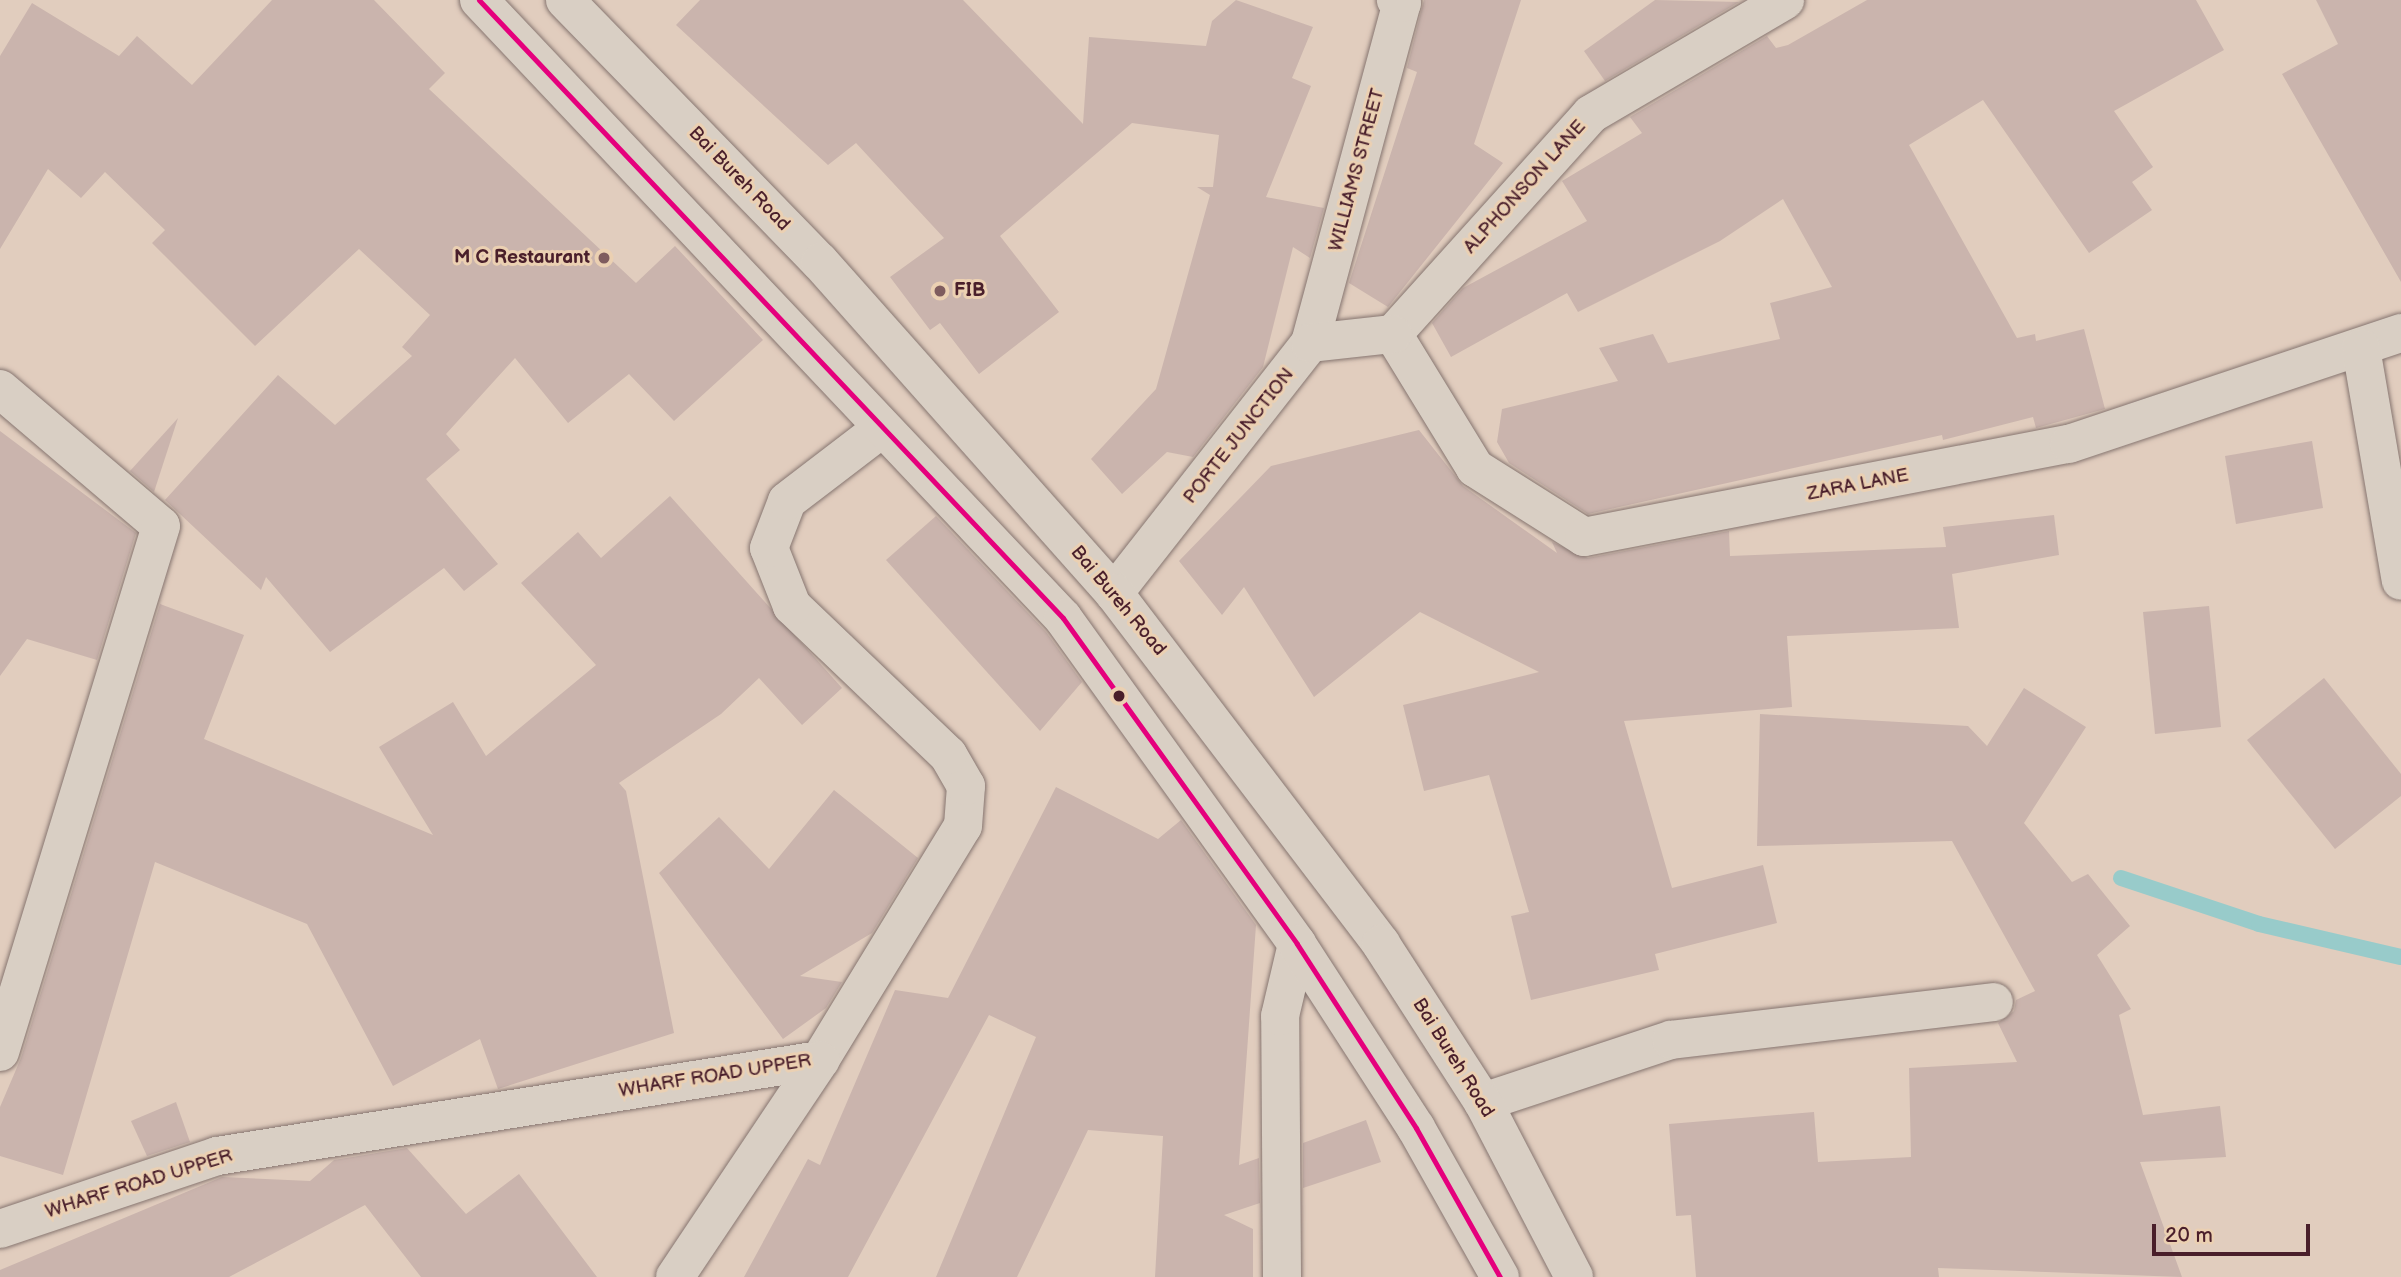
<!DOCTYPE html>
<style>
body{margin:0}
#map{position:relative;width:2401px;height:1277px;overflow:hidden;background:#e1cdbe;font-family:"Balsamiq Sans",sans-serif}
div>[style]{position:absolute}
.stream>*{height:16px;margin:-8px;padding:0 8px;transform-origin:8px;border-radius:8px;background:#98cbca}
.building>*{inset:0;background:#cab4ad}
.roads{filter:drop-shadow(0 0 2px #867570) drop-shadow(0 0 2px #867570)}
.minor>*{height:38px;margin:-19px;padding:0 19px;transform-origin:19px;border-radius:19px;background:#d9cfc4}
.highway>*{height:38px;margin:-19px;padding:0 19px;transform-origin:19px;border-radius:19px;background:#d9cfc4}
.bus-1>*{height:5px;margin:-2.5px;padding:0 2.5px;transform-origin:2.5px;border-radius:2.5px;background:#e5007d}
.dots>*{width:19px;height:19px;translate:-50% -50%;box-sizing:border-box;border:4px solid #ebd0b2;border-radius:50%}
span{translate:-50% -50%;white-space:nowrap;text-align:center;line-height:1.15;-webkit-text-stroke:6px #ebd0b2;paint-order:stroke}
.street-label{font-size:19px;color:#4a1f2b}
.poi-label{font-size:19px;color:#4a1f2b;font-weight:700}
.right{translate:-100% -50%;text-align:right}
.left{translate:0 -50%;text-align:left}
.scale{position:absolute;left:2152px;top:1224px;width:158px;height:32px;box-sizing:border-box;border:4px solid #4a1f2b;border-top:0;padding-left:9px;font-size:21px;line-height:24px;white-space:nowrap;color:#4a1f2b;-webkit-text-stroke:5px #ebd0b2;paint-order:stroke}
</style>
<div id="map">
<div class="stream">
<i style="left:2121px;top:878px;width:145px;rotate:18.4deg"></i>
<i style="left:2259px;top:924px;width:146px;rotate:13.1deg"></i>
</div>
<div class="building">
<i style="clip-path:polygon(272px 0,374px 0,445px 73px,429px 89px,636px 283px,675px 246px,763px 340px,674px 421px,629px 374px,568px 423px,515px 358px,446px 434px,460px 450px,426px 479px,498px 564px,464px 591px,444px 568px,330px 652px,266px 577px,261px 590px,165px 500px,278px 375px,335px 425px,412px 356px,402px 347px,430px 315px,359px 249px,255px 346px,152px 243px,165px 230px,105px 172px,81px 198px,48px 169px,0 249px,0 56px,32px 3px,119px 56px,137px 36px,192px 85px)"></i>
<i style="clip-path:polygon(700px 0,963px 0,1083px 124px,1089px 37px,1206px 46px,1212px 21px,1236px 0,1313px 27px,1292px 78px,1311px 86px,1266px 197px,1324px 208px,1310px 258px,1293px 247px,1263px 367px,1193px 457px,1167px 452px,1122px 494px,1091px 459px,1156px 389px,1210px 195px,1197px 187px,1213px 187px,1219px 135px,1132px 123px,1000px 236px,1059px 312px,979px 374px,940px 323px,930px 330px,890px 277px,944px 238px,856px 143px,828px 165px,676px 25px)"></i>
<i style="clip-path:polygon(1424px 0,1521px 0,1474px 144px,1503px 163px,1388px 307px,1349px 283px,1417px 72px,1407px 68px)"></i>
<i style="clip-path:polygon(1655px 0,1739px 2px,1605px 81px,1584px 51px)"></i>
<i style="clip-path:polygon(1867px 0,2196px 0,2224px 50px,2114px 111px,2153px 167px,2132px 182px,2152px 210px,2089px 253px,1983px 100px,1909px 145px,2017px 338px,2035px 334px,2036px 341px,2084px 329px,2105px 409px,2036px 428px,2033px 417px,1943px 440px,1942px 435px,1588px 514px,1509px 463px,1497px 442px,1502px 409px,1618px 381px,1599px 348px,1653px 334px,1668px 363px,1780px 339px,1770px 303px,1832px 287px,1783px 199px,1720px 241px,1578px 312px,1567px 293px,1451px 357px,1432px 323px,1463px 288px,1587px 221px,1562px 181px,1642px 133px,1630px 117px,1767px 36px,1776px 48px,1788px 45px)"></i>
<i style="clip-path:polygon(2316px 0,2401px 0,2401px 282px,2282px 74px,2338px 44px)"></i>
<i style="clip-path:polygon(178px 418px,154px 492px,130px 471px)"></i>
<i style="clip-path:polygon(1419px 430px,1463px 486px,1557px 553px,1552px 542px,1588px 558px,1729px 531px,1730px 556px,1946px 547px,1943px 527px,2054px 515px,2059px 555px,1952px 574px,1959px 628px,1787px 636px,1792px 707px,1624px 721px,1672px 888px,1763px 865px,1777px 923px,1655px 954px,1659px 970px,1531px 1000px,1511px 916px,1529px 912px,1489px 775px,1424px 791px,1403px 705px,1539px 672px,1420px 612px,1314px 697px,1244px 587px,1222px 615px,1179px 561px,1271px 466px)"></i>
<i style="clip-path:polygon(0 431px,136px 533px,97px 660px,27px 639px,0 676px)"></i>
<i style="clip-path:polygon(2312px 441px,2323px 508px,2236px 524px,2225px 456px)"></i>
<i style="clip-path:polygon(670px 496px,842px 688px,802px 725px,759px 678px,721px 714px,619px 783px,626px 791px,674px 1033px,498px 1089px,480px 1039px,393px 1086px,307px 924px,155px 862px,63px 1175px,0 1156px,0 1107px,21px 1058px,160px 604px,244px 635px,204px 739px,433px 835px,379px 747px,453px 702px,486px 756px,596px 665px,521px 583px,578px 532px,601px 558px)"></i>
<i style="clip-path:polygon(936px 516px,1046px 632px,1082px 682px,1040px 731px,886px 560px)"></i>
<i style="clip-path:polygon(2209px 606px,2221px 727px,2155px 734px,2143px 612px)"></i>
<i style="clip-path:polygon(2324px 678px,2401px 774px,2401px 796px,2335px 849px,2247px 740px)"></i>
<i style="clip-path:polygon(2024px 688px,2086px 727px,2024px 823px,2072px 882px,2088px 874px,2130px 926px,2097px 955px,2131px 1009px,2119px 1015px,2143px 1115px,2220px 1106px,2226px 1157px,2140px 1162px,2182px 1277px,1938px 1268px,1939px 1277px,1696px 1277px,1691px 1215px,1676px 1216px,1669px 1124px,1814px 1112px,1818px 1162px,1911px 1157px,1909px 1068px,2017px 1062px,1998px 1023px,2014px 1011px,2016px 1000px,2035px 991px,1952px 841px,1757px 846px,1760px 714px,1968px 726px,1987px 746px)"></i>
<i style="clip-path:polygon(1056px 787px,1158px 839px,1181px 820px,1256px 925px,1239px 1165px,1259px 1158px,1260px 1203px,1224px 1215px,1253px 1229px,1253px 1277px,1155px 1277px,1163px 1136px,1088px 1130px,1017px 1277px,936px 1277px,1036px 1037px,989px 1015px,848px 1277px,744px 1277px,808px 1159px,820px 1165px,895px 990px,948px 998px)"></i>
<i style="clip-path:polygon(834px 790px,918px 858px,872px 933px,800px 976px,842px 982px,826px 1008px,783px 1039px,659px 873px,719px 817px,769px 869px)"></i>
<i style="clip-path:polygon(176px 1102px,190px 1142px,147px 1156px,131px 1121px)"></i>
<i style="clip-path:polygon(1366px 1120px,1381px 1162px,1303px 1188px,1303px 1143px)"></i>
<i style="clip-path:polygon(407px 1148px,466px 1214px,519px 1174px,597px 1277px,421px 1277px,365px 1205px,229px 1277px,0 1277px,0 1270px,222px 1177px,310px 1181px,334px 1160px)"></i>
</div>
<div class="roads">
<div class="minor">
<i style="left:1393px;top:334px;width:157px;rotate:58.5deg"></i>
<i style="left:1475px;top:468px;width:129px;rotate:32.3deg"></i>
<i style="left:1584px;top:537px;width:494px;rotate:-10.9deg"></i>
<i style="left:2069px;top:444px;width:350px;rotate:-18.5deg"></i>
<i style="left:1393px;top:334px;width:296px;rotate:-48deg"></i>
<i style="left:1591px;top:114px;width:225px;rotate:-30.4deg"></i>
<i style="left:1310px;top:343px;width:352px;rotate:-74.9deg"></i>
<i style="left:1402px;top:3px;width:7px;rotate:-153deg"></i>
<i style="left:2361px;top:348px;width:236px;rotate:80.3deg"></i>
<i style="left:0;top:389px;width:211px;rotate:40.4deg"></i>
<i style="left:161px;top:526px;width:550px;rotate:107.02deg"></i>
<i style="left:1114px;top:593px;width:318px;rotate:-51.9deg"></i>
<i style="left:1310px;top:343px;width:83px;rotate:-6.2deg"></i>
<i style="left:1483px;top:1102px;width:198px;rotate:-18.3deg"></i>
<i style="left:1671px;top:1040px;width:325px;rotate:-6.7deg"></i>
<i style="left:0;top:1229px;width:229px;rotate:-18.6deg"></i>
<i style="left:217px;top:1156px;width:611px;rotate:-9.05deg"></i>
<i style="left:820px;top:1060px;width:274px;rotate:-58.6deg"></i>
<i style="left:963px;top:826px;width:40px;rotate:-85.7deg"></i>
<i style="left:966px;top:786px;width:36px;rotate:-120deg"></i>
<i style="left:948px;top:755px;width:216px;rotate:-136.3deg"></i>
<i style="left:792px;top:606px;width:62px;rotate:-111.6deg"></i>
<i style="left:769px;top:548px;width:50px;rotate:-69deg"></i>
<i style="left:787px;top:501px;width:117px;rotate:-37.4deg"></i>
<i style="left:675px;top:1277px;width:261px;rotate:-56.2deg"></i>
<i style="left:1282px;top:1277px;width:261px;rotate:-90.4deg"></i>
<i style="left:1280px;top:1016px;width:74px;rotate:-76.7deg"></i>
</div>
<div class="highway">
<i style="left:479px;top:0;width:850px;rotate:46.62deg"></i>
<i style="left:1063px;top:618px;width:401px;rotate:54.3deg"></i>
<i style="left:1297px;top:944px;width:219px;rotate:57.1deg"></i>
<i style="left:1416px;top:1128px;width:171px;rotate:60.6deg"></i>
<i style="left:565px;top:0;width:366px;rotate:45.8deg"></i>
<i style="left:820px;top:262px;width:443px;rotate:48.4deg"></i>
<i style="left:1114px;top:593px;width:441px;rotate:52.7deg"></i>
<i style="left:1381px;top:944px;width:188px;rotate:57.2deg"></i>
<i style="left:1483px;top:1102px;width:197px;rotate:62.5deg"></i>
</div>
</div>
<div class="bus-1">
<i style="left:479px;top:0;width:850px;rotate:46.62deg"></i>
<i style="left:1063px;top:618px;width:401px;rotate:54.3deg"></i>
<i style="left:1297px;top:944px;width:219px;rotate:57.1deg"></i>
<i style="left:1416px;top:1128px;width:171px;rotate:60.6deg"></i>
</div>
<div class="dots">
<i style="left:604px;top:258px;background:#7f5c5e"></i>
<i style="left:940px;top:291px;background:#7f5c5e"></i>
<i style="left:1119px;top:696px;background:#4a1f2b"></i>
</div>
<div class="street-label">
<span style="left:1357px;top:170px;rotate:-75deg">WILLIAMS STREET</span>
<span style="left:739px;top:179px;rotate:46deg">Bai Bureh Road</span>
<span style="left:1525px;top:187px;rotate:-48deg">ALPHONSON LANE</span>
<span style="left:1239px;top:436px;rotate:-52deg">PORTE JUNCTION</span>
<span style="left:1858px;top:485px;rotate:-11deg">ZARA LANE</span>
<span style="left:1118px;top:601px;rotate:50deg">Bai Bureh Road</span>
<span style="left:1453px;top:1058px;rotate:58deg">Bai Bureh Road</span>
<span style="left:715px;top:1076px;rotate:-9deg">WHARF ROAD UPPER</span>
<span style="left:139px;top:1184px;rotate:-17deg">WHARF ROAD UPPER</span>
</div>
<div class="poi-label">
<span class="right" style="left:590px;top:258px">M C Restaurant</span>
<span class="left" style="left:954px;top:291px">FIB</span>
</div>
<div class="scale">20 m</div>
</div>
